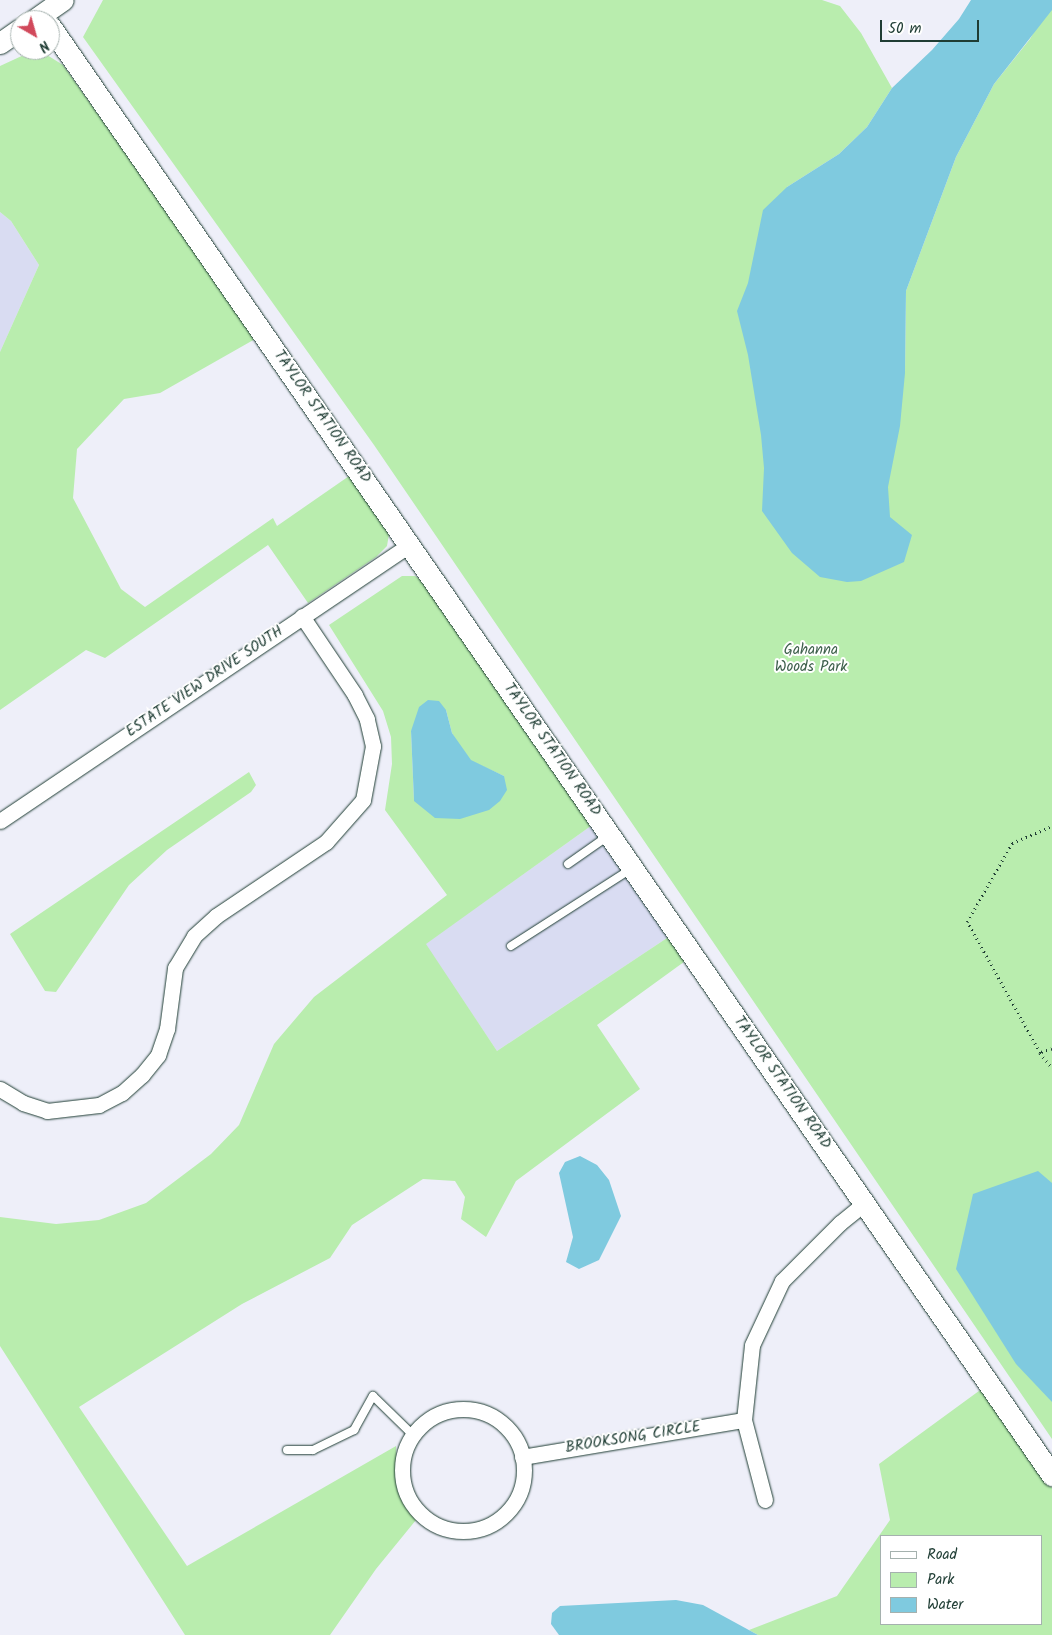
<!DOCTYPE html>
<style>
body{margin:0}
#map{position:relative;width:1052px;height:1635px;overflow:hidden;background:#eeeff9;font-family:Kalam,sans-serif}
div>[style]{position:absolute}
.built>*{inset:0;background:#d9dcf2}
.green>*{inset:0;background:#b9edae}
.water>*{inset:0;background:#7fcadf}
.path>*{height:2.5px;margin-top:-1.25px;transform-origin:0;background:repeating-linear-gradient(90deg,#1f3d34 0 1px,transparent 0 5px)}
.roads{filter:drop-shadow(0 0 1px #1f3d34) drop-shadow(0 0 1px #1f3d34)}
.service>*{height:8px;margin:-4px;padding:0 4px;transform-origin:4px;border-radius:4px;background:#fff}
.minor>*{height:15px;margin:-7.5px;padding:0 7.5px;transform-origin:7.5px;border-radius:7.5px;background:#fff}
.minor>.ring{margin:-7.5px;padding:0;box-sizing:content-box;background:none;border:15px solid #fff;border-radius:50%}
.secondary>*{height:21px;margin:-10.5px;padding:0 10.5px;transform-origin:10.5px;border-radius:10.5px;background:#fff}
span{translate:-50% -50%;white-space:nowrap;text-align:center;line-height:1.15;-webkit-text-stroke:4px #fff;paint-order:stroke}
.street-label{font-size:15px;color:#1f3d34}
.park-label{font-size:15px;color:#3e604c}
.legend{position:absolute;left:880px;top:1535px;width:162px;height:90px;box-sizing:border-box;background:#fff;border:1px solid #a5b1ae;margin:0;padding:6px 9px;list-style:none;font-size:15px;color:#1f3d34}
.legend li{display:flex;align-items:center;gap:10px;height:25px}
.legend b{width:25px;border:1px solid #a5b1ae}
.north{position:absolute;left:10px;top:10px;width:50px;height:50px;box-sizing:border-box;background:#fff;border:1px solid #a5b1ae;border-radius:50%;rotate:142deg;font-size:14px;font-weight:700;line-height:20px;text-align:center;color:#1f3d34}
.north::after{content:'';display:block;margin:auto;width:18px;height:22px;background:#d1495b;clip-path:polygon(50% 0,100% 100%,50% 72%,0 100%)}
.scale{position:absolute;left:880px;top:20px;width:99px;height:22px;box-sizing:border-box;border:2px solid #1f3d34;border-top:0;padding-left:6px;font-size:15px;line-height:18px;white-space:nowrap;color:#1f3d34;-webkit-text-stroke:4px #fff;paint-order:stroke}
</style>
<div id="map">
<div class="built">
<i style="clip-path:polygon(0 212px,11px 221px,39px 265px,0 352px)"></i>
<i style="clip-path:polygon(595px 823px,673px 934px,497px 1051px,425px 944px)"></i>
</div>
<div class="green">
<i style="clip-path:polygon(103px 0,822px 0,840px 6px,861px 33px,892px 88px,867px 127px,839px 154px,787px 187px,905px 373px,906px 291px,956px 157px,994px 84px,1030px 39px,1052px 0,1052px 1439px,374px 445px,83px 37px)"></i>
<i style="clip-path:polygon(26px 54px,47px 55px,63px 65px,257px 338px,160px 393px,124px 399px,77px 449px,73px 498px,121px 589px,145px 607px,273px 518px,277px 526px,352px 474px,389px 534px,387px 546px,376px 557px,308px 603px,268px 545px,105px 658px,86px 650px,0 710px,0 352px,39px 265px,11px 221px,0 212px,0 66px)"></i>
<i style="clip-path:polygon(evenodd,402px 576px,415px 576px,429px 586px,595px 823px,426px 944px,497px 1051px,673px 934px,688px 959px,597px 1025px,640px 1089px,516px 1181px,486px 1237px,461px 1219px,465px 1197px,455px 1181px,423px 1179px,352px 1225px,330px 1258px,242px 1304px,79px 1407px,187px 1566px,396px 1446px,397px 1476px,405px 1503px,416px 1520px,376px 1569px,330px 1635px,185px 1635px,0 1346px,0 1217px,56px 1224px,99px 1220px,146px 1203px,211px 1154px,239px 1125px,274px 1044px,314px 997px,447px 895px,385px 810px,392px 764px,391px 737px,383px 711px,329px 625px,402px 576px,446px 710px,452px 733px,461px 749px,471px 761px,504px 776px,414px 801px,411px 731px,446px 710px)"></i>
<i style="clip-path:polygon(249px 772px,256px 785px,251px 792px,167px 850px,129px 885px,56px 992px,45px 991px,10px 934px)"></i>
<i style="clip-path:polygon(evenodd,983px 1388px,1052px 1488px,1052px 1635px,758px 1635px,749px 1630px,837px 1596px,890px 1520px,879px 1464px,983px 1388px,881px 1536px,1041px 1536px,1041px 1624px,881px 1624px,881px 1536px)"></i>
</div>
<div class="water">
<i style="clip-path:polygon(971px 0,1052px 0,1052px 10px,994px 84px,956px 157px,906px 291px,905px 373px,900px 426px,888px 487px,890px 517px,912px 535px,904px 562px,861px 581px,847px 582px,820px 577px,792px 553px,762px 511px,764px 468px,761px 435px,748px 355px,737px 311px,748px 283px,763px 210px,787px 187px,839px 154px,867px 127px,892px 88px,932px 50px,959px 19px)"></i>
<i style="clip-path:polygon(428px 700px,439px 701px,446px 710px,452px 733px,471px 760px,504px 776px,507px 790px,500px 801px,489px 810px,460px 819px,435px 818px,414px 801px,411px 731px,419px 707px)"></i>
<i style="clip-path:polygon(580px 1156px,597px 1165px,609px 1180px,621px 1216px,599px 1260px,579px 1269px,566px 1262px,573px 1237px,559px 1173px,565px 1162px)"></i>
<i style="clip-path:polygon(1038px 1171px,1052px 1183px,1052px 1402px,1016px 1364px,956px 1269px,973px 1194px)"></i>
<i style="clip-path:polygon(676px 1600px,703px 1605px,758px 1635px,559px 1635px,551px 1624px,552px 1613px,560px 1606px)"></i>
</div>
<div class="path">
<i style="left:1052px;top:1049px;width:13px;rotate:162deg"></i>
<i style="left:1040px;top:1053px;width:19px;rotate:51deg"></i>
<i style="left:1040px;top:1053px;width:150px;rotate:-119.1deg"></i>
<i style="left:967px;top:922px;width:91px;rotate:-60.3deg"></i>
<i style="left:1012px;top:843px;width:43px;rotate:-23deg"></i>
</div>
<div class="roads">
<div class="service">
<i style="left:568px;top:864px;width:49px;rotate:-35deg"></i>
<i style="left:511px;top:946px;width:143px;rotate:-32.7deg"></i>
<i style="left:287px;top:1450px;width:26px"></i>
<i style="left:313px;top:1450px;width:46px;rotate:-26deg"></i>
<i style="left:354px;top:1430px;width:39px;rotate:-61deg"></i>
<i style="left:373px;top:1396px;width:56px;rotate:44.3deg"></i>
</div>
<div class="minor">
<i style="left:0;top:821px;width:495px;rotate:-34deg"></i>
<i style="left:0;top:1089px;width:27px;rotate:31deg"></i>
<i style="left:23px;top:1103px;width:25px;rotate:18deg"></i>
<i style="left:47px;top:1111px;width:52px;rotate:-6.6deg"></i>
<i style="left:99px;top:1105px;width:26px;rotate:-28deg"></i>
<i style="left:122px;top:1093px;width:27px;rotate:-42deg"></i>
<i style="left:142px;top:1075px;width:26px;rotate:-51deg"></i>
<i style="left:158px;top:1055px;width:28px;rotate:-71deg"></i>
<i style="left:167px;top:1029px;width:62px;rotate:-82.5deg"></i>
<i style="left:175px;top:968px;width:37px;rotate:-59deg"></i>
<i style="left:194px;top:936px;width:30px;rotate:-42deg"></i>
<i style="left:216px;top:916px;width:133px;rotate:-33.9deg"></i>
<i style="left:326px;top:842px;width:56px;rotate:-48.6deg"></i>
<i style="left:363px;top:800px;width:55px;rotate:-79.5deg"></i>
<i style="left:373px;top:746px;width:28px;rotate:-103deg"></i>
<i style="left:367px;top:719px;width:27px;rotate:-117deg"></i>
<i style="left:355px;top:695px;width:95px;rotate:-123.9deg"></i>
<i class="ring" style="left:402px;top:1409px;width:107px;height:107px"></i>
<i style="left:522px;top:1457px;width:225px;rotate:-9.5deg"></i>
<i style="left:765px;top:1500px;width:83px;rotate:-104.7deg"></i>
<i style="left:744px;top:1420px;width:75px;rotate:-83.9deg"></i>
<i style="left:752px;top:1345px;width:71px;rotate:-64.9deg"></i>
<i style="left:782px;top:1281px;width:82px;rotate:-45deg"></i>
<i style="left:840px;top:1223px;width:32px;rotate:-39deg"></i>
</div>
<div class="secondary">
<i style="left:34px;top:20px;width:35px;rotate:-35deg"></i>
<i style="left:50px;top:26px;width:1762px;rotate:55.34deg"></i>
<i style="left:0;top:43px;width:24px;rotate:-35deg"></i>
</div>
</div>
<div class="street-label">
<span style="left:322px;top:417px;rotate:55deg">TAYLOR STATION ROAD</span>
<span style="left:205px;top:682px;rotate:-34deg">ESTATE VIEW DRIVE SOUTH</span>
<span style="left:552px;top:750px;rotate:55deg">TAYLOR STATION ROAD</span>
<span style="left:782px;top:1083px;rotate:55deg">TAYLOR STATION ROAD</span>
<span style="left:633px;top:1438px;rotate:-9deg">BROOKSONG CIRCLE</span>
</div>
<div class="park-label">
<span style="left:811px;top:659px">Gahanna<br>Woods Park</span>
</div>
<ul class="legend">
<li><b style="height:6px;background:#fff"></b>Road</li>
<li><b style="height:14px;background:#b9edae"></b>Park</li>
<li><b style="height:14px;background:#7fcadf"></b>Water</li>
</ul>
<div class="north">N</div>
<div class="scale">50 m</div>
</div>
